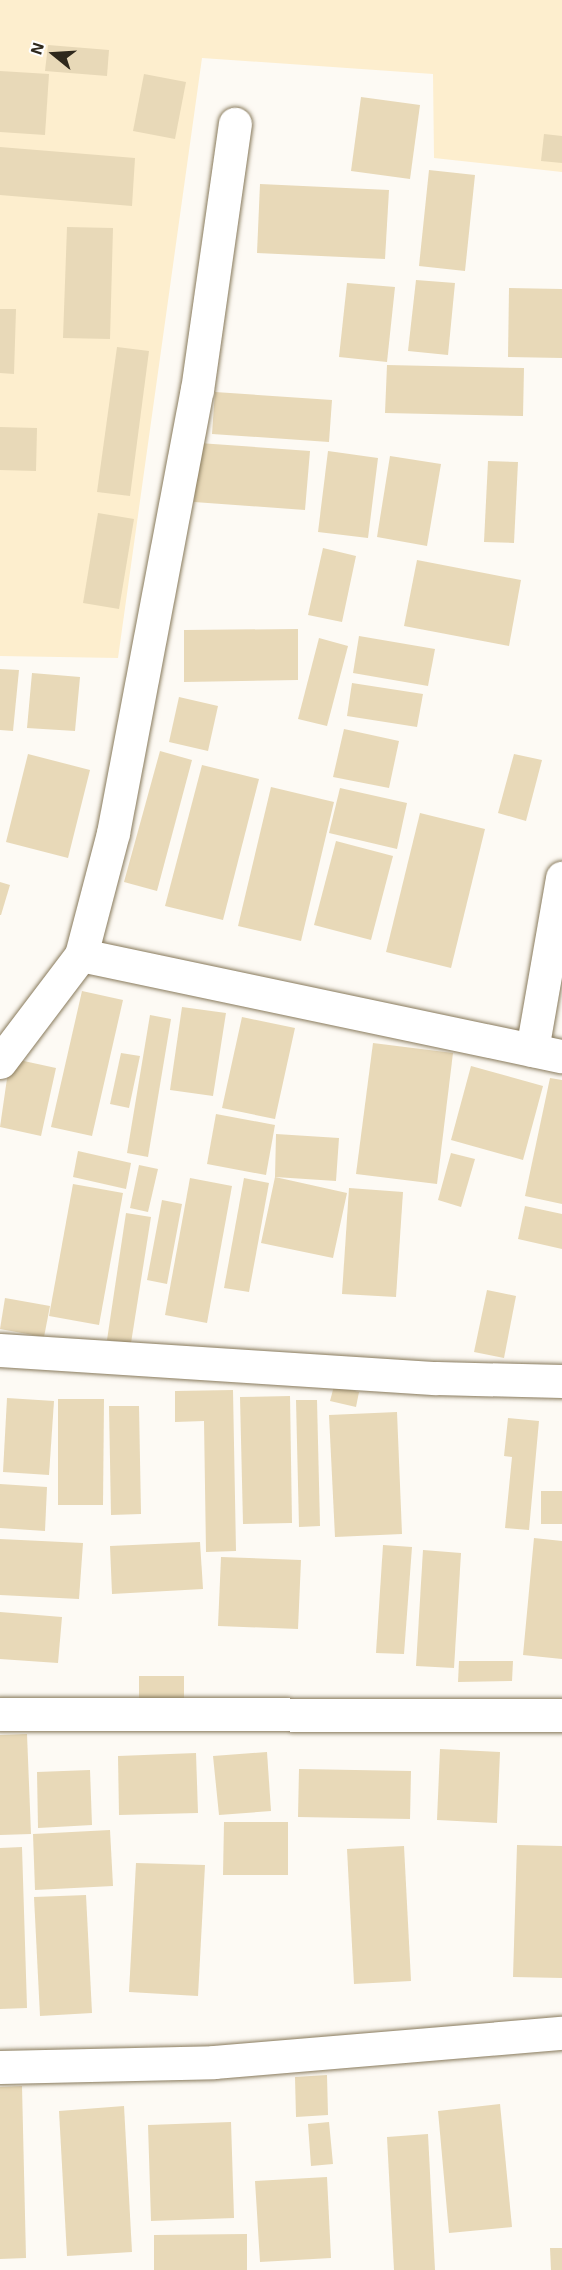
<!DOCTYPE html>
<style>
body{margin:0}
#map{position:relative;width:562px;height:2270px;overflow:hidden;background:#fdfaf4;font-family:"Exo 2",sans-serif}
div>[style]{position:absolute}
.built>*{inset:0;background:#fdeece}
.building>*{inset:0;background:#e8d9b8}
.roads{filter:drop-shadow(0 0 2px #887a5c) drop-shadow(0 0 2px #887a5c)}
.minor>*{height:33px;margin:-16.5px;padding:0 16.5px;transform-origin:16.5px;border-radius:16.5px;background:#fff}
span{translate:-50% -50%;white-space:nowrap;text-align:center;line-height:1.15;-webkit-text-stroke:4.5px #fff;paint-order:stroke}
.north{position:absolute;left:24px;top:24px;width:60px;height:60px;-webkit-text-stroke:4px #fff;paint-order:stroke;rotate:288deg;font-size:16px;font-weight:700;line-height:24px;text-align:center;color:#2e281c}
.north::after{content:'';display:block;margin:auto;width:21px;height:27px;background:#2e281c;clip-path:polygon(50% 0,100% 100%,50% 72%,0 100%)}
</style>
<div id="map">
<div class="built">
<i style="clip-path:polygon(0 0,562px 0,562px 172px,434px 158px,433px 74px,202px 58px,118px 658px,0 656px)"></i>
</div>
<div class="building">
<i style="clip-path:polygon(48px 45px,109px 50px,107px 76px,45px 71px)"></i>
<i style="clip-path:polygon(0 71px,49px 74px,45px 135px,0 132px)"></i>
<i style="clip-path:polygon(144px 74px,186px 82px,175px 139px,133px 131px)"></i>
<i style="clip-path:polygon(361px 97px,420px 105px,410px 179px,351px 171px)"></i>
<i style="clip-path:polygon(544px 134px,562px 136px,562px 163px,541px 161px)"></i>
<i style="clip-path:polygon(0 147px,135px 158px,132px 206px,0 195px)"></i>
<i style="clip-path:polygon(429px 170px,475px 175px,465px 271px,419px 266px)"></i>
<i style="clip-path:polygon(260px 184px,389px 190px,385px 259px,257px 253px)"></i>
<i style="clip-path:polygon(67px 227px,113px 228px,110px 339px,63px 338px)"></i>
<i style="clip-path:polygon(416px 280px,455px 283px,448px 355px,408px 351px)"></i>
<i style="clip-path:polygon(347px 283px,395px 287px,387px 362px,339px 357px)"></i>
<i style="clip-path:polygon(509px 288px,562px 289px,562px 358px,508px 357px)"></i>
<i style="clip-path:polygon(0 309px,16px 309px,14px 374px,0 373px)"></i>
<i style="clip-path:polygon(117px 347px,149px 351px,130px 496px,97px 492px)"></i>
<i style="clip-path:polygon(387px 365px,524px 368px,523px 416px,385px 413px)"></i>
<i style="clip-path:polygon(215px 392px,332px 400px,329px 442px,212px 434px)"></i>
<i style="clip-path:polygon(0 427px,37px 428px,36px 471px,0 470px)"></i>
<i style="clip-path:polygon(199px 443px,310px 451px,305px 510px,194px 502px)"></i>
<i style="clip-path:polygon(328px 451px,378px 458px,368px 538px,318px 532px)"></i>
<i style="clip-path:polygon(390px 456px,441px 464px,427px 546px,377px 537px)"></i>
<i style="clip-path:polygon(488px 461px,518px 462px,514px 543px,484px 542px)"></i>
<i style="clip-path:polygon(98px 513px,134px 519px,119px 609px,83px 603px)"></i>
<i style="clip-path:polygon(323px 548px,356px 556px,342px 622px,308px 615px)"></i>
<i style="clip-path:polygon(417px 560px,521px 580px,509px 646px,404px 626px)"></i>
<i style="clip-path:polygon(298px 629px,298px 680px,184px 682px,184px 630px)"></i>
<i style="clip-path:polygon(359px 636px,435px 649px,428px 686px,353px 673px)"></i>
<i style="clip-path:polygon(319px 638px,348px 646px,327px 726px,298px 719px)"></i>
<i style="clip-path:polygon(0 669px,19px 670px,13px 731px,0 730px)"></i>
<i style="clip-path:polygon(32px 673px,80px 677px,75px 731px,27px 728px)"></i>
<i style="clip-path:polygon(352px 683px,423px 694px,417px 727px,347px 716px)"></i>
<i style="clip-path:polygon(179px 697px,218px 706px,208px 751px,169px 742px)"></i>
<i style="clip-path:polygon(344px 729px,399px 741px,389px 788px,333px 777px)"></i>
<i style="clip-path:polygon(160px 751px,192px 760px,157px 891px,124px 882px)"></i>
<i style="clip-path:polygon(28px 754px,90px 770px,68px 858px,6px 842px)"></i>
<i style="clip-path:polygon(514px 754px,542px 760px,526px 821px,498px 813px)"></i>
<i style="clip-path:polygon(202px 765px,259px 779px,223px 920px,165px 906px)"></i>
<i style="clip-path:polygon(271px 787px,334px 802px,301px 941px,238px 926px)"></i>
<i style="clip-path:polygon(340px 788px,407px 803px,397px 849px,329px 833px)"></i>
<i style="clip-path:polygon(420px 813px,485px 829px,451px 968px,386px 952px)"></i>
<i style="clip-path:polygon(336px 841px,393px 856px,371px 940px,314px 925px)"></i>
<i style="clip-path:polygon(0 882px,10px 885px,1px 915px,0 915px)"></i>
<i style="clip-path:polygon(82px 991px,123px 1000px,92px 1136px,51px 1127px)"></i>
<i style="clip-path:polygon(182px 1007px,226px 1013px,213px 1096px,170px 1090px)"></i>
<i style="clip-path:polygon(150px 1015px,171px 1019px,148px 1157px,127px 1153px)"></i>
<i style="clip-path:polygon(242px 1017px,295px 1028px,275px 1119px,222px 1108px)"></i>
<i style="clip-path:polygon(373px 1043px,453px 1053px,437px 1184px,356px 1174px)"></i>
<i style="clip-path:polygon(121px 1053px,140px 1056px,129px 1108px,110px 1104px)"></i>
<i style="clip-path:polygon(10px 1058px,56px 1068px,41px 1136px,0 1127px)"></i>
<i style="clip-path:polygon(471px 1066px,543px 1086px,523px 1160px,451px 1140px)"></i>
<i style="clip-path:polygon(550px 1078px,562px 1080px,562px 1204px,525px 1196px)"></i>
<i style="clip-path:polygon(216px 1114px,275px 1125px,266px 1175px,207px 1164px)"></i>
<i style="clip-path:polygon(276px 1134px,339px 1138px,336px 1181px,275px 1177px,347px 1193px,333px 1258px,261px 1243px,275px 1177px)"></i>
<i style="clip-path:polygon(78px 1151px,131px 1163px,126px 1189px,73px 1177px)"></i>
<i style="clip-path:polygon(451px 1153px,475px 1159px,461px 1207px,438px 1200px)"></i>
<i style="clip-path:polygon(139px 1165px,158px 1169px,148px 1212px,130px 1208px)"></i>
<i style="clip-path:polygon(190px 1178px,232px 1186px,207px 1323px,165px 1315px)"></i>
<i style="clip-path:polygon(244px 1178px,269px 1183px,249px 1292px,224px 1288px)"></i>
<i style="clip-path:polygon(73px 1184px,123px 1193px,99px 1325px,49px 1316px)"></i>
<i style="clip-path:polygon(349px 1188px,403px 1192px,396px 1297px,342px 1294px)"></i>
<i style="clip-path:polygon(162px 1200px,182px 1204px,167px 1284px,147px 1280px)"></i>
<i style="clip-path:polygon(525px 1206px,562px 1214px,562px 1249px,518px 1239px)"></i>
<i style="clip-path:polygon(126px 1213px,151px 1217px,131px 1343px,107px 1340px)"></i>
<i style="clip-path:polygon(487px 1290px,516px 1296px,504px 1358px,474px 1352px)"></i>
<i style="clip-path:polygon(5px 1298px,50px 1306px,44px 1337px,0 1329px)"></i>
<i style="clip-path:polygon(334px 1386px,359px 1392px,356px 1407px,330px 1401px)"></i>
<i style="clip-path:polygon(233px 1390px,236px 1551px,206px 1552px,204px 1421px,175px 1422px,175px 1391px)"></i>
<i style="clip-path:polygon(290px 1396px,292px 1523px,243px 1524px,240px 1397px)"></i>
<i style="clip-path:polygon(7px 1398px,54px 1401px,49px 1475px,3px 1472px)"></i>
<i style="clip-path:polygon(58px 1399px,104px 1399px,103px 1505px,58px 1505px)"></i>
<i style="clip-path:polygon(296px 1400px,317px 1400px,320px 1526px,299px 1527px)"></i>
<i style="clip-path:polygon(109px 1406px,139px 1406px,141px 1514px,111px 1515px)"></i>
<i style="clip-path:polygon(397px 1412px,402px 1534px,335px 1537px,329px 1415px)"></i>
<i style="clip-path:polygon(508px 1418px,539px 1421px,529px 1530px,505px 1528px,512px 1457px,504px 1456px)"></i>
<i style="clip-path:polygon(0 1484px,47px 1487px,45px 1531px,0 1528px)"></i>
<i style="clip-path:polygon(541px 1491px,562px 1491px,562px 1524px,541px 1524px)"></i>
<i style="clip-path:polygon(534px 1538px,562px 1541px,562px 1659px,523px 1655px)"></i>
<i style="clip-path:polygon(0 1539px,83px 1543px,79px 1599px,0 1595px)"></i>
<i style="clip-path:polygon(200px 1542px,203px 1589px,112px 1594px,110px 1546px)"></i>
<i style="clip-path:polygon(383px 1545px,412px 1547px,404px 1654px,376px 1653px)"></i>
<i style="clip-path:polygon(423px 1550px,461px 1553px,454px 1668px,416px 1666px)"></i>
<i style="clip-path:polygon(221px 1557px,301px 1560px,298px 1629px,218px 1626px)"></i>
<i style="clip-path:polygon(0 1612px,62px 1617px,58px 1663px,0 1659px)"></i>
<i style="clip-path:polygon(459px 1661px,513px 1661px,512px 1681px,458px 1682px)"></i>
<i style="clip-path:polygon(139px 1676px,184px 1676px,184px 1699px,139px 1699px)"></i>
<i style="clip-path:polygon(27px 1734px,31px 1834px,0 1835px,0 1735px)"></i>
<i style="clip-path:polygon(440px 1749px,500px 1752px,497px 1823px,437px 1820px)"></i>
<i style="clip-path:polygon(267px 1752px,271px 1811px,219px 1815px,213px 1756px)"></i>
<i style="clip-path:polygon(196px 1753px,198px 1813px,119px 1815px,118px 1756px)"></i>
<i style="clip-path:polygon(299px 1769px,411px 1771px,410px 1819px,298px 1817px)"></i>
<i style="clip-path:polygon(90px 1770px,92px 1825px,38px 1828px,37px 1772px)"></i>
<i style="clip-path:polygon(224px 1822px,288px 1822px,288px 1875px,223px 1875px)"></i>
<i style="clip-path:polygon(110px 1830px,113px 1886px,35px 1890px,33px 1834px)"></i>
<i style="clip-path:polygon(517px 1845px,562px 1846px,562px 1978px,513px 1977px)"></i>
<i style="clip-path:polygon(404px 1846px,411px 1981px,354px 1984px,347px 1849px)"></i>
<i style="clip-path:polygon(22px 1847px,27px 2008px,0 2009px,0 1848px)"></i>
<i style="clip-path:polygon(136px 1863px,205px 1865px,198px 1996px,129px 1992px)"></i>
<i style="clip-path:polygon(86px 1895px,92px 2013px,40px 2016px,34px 1897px)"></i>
<i style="clip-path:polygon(327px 2075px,328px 2115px,296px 2117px,295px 2077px)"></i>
<i style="clip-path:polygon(22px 2086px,26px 2258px,0 2259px,0 2087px)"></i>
<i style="clip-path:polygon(500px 2104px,512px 2227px,449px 2233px,438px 2111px)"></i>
<i style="clip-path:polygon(124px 2106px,132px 2252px,67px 2256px,59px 2111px)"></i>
<i style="clip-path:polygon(231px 2122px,234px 2218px,151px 2221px,148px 2125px)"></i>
<i style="clip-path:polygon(329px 2122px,333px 2164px,311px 2166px,308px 2124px)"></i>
<i style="clip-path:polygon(428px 2134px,435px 2270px,394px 2270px,387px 2137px)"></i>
<i style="clip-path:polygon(327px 2177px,331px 2258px,260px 2262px,255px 2181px)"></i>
<i style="clip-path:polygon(247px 2234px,247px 2270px,154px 2270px,154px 2235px)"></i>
<i style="clip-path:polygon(550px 2248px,562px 2248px,562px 2270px,551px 2270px)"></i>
</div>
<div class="roads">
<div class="minor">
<i style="left:81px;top:955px;width:491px;rotate:11.9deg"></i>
<i style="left:532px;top:1050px;width:175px;rotate:-80.1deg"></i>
<i style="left:0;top:1062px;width:134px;rotate:-52.9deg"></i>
<i style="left:81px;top:955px;width:126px;rotate:-75.3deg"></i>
<i style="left:113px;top:833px;width:451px;rotate:-79.3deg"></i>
<i style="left:197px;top:390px;width:269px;rotate:-81.9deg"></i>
<i style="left:0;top:1350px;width:437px;rotate:3.7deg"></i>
<i style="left:436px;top:1378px;width:126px;rotate:1.4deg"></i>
<i style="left:0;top:1714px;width:562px;rotate:0.1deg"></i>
<i style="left:0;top:2067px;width:214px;rotate:-1.3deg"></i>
<i style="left:214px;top:2062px;width:349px;rotate:-4.8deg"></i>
</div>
</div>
<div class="north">N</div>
</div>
